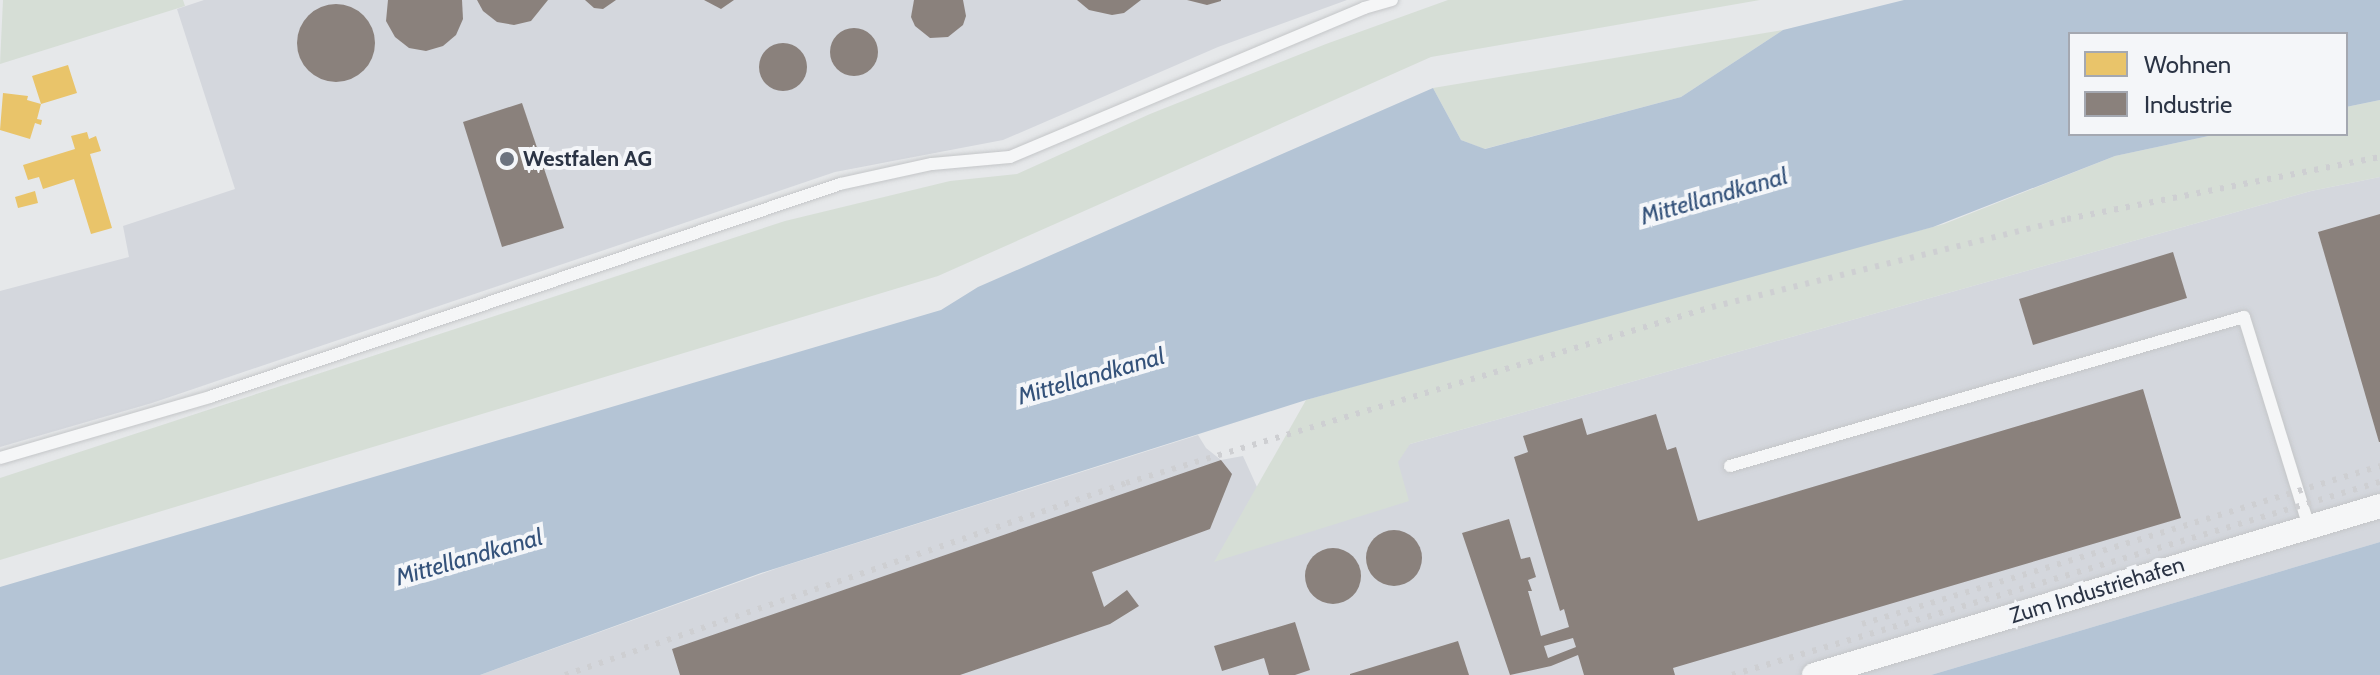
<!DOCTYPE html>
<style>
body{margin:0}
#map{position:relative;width:2380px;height:675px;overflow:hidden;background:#e6e8ea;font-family:Cabin,sans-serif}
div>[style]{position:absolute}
.built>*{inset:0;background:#d4d7dd}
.green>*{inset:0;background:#d6ded6}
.water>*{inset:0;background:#b4c4d5}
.homes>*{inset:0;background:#e9c46a}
.industry>*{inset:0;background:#8a817c}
.round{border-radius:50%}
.roads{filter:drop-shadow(0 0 2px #c4c6c8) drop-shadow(0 0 2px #c4c6c8)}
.lane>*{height:12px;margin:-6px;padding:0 6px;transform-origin:6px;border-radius:6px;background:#f5f6f7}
.street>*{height:24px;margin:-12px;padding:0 12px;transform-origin:12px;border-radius:12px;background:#f5f6f7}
.rail>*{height:6px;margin-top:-3px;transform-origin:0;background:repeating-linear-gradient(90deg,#cecfd2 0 4px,transparent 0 12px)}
.dots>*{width:22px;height:22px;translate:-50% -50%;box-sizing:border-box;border:4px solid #f4f6f9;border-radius:50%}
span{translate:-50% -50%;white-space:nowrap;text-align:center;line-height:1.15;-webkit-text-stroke:8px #f4f6f9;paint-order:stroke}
.poi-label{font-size:22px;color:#2b3445;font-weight:700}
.left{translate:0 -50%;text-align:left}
.street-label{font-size:22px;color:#2b3445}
.water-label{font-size:24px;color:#34527a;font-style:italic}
.legend{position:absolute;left:2068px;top:32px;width:280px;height:104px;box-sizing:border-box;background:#f4f6f9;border:2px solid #a4a8b1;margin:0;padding:10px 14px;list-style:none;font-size:24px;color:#2b3445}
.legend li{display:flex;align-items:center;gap:16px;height:40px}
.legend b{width:40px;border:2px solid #a4a8b1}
</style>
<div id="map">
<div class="built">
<i style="clip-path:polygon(204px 0,1347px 0,1218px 47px,1003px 140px,835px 172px,152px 403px,0 447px,0 291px,129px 257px,123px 226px,235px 189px,177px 9px)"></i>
<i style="clip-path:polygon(2380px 177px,2380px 542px,1931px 675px,480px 675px,778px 568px,1198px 435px,1206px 448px,1221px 460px,1243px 456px,1257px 487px,2311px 191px)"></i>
</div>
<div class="green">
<i style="clip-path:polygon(3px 0,183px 0,185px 6px,0 64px)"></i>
<i style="clip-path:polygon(1448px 0,1760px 0,1431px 57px,938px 276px,0 560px,0 478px,785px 221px,950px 181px,1017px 174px,1150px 114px,1326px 44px)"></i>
<i style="clip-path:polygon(1783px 30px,1681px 97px,1484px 149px,1461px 140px,1433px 88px)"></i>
<i style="clip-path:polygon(2380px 100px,2380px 177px,2311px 191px,1410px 444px,1398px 462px,1409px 501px,1214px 562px,1306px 400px,1663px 298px,1944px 224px,2115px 156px,2218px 134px,2346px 134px,2346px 107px)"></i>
</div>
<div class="water">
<i style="clip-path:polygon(1904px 0,2380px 0,2380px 100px,2346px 107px,2346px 34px,2070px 34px,2070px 134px,2218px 134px,2115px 156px,1933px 227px,1306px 400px,761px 573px,480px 675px,0 675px,0 587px,941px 310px,978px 287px,1433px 88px,1461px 140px,1485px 149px,1681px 97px,1783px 30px)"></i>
<i style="clip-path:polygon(2380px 542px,2380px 675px,1931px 675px)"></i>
</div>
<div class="homes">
<i style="clip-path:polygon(68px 65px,77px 93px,41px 104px,37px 119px,42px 120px,41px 125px,35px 123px,30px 139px,0 130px,3px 93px,28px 96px,27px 100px,41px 104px,32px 76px)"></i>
<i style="clip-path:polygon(87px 132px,89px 139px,96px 136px,101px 151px,90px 154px,112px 228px,91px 234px,74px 179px,43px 189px,39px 177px,28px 180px,23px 165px,75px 149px,71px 136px)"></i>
<i style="clip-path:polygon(35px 191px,38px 203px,18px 208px,15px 197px)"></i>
</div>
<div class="industry">
<i style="clip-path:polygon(388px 0,462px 0,463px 19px,456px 35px,443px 46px,426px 51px,409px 48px,395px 37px,386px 21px)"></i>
<i style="clip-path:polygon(477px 0,548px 0,531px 21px,514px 25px,497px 22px,483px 11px)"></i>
<i style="clip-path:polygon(585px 0,616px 0,603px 9px,594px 8px)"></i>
<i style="clip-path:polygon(704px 0,734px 0,721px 9px)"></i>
<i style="clip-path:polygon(914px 0,963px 0,966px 16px,963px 25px,948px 37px,930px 38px,915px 26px,911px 17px)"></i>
<i style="clip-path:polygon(1077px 0,1141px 0,1124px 13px,1112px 15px,1089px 10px)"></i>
<i style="clip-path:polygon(1187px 0,1221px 0,1221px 1px,1207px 5px)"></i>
<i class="round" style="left:297px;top:4px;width:78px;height:78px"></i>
<i class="round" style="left:830px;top:28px;width:48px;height:48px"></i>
<i class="round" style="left:759px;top:43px;width:48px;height:48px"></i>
<i style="clip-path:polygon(522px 103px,564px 228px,502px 247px,463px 122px)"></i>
<i style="clip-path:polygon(2380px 214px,2380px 442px,2379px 442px,2318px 232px)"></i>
<i style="clip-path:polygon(2173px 252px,2187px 298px,2033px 345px,2019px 299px)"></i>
<i style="clip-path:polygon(evenodd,2143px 389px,2181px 518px,1673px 668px,1675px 675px,1584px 675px,1578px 655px,1551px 666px,1510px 675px,1462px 533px,1509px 519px,1521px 559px,1530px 557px,1536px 577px,1528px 580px,1532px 591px,1528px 591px,1541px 636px,1569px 627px,1564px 609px,1560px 611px,1514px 457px,1528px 452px,1523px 436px,1582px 418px,1587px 435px,1656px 414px,1667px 450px,1676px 447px,1698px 521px,2143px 389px,1573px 638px,1576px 647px,1548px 658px,1544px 646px,1573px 638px)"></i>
<i style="clip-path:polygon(1221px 460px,1232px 474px,1210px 529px,1092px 572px,1104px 607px,1127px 590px,1139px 606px,1110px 624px,960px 675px,680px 675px,672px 649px)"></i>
<i class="round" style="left:1366px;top:530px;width:56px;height:56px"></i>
<i class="round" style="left:1305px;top:548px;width:56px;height:56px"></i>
<i style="clip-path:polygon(1295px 622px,1310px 670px,1295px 675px,1269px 675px,1264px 658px,1222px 671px,1214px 646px)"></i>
<i style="clip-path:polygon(1458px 641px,1469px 675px,1350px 675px,1350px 674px)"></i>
</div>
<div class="roads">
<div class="lane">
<i style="left:0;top:458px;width:219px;rotate:-16.2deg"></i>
<i style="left:210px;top:397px;width:665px;rotate:-18.68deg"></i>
<i style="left:840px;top:184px;width:94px;rotate:-12.3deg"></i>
<i style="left:932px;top:164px;width:78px;rotate:-5.1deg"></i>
<i style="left:1010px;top:157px;width:384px;rotate:-22.8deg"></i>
<i style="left:1364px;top:8px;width:29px;rotate:-16deg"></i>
<i style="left:1730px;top:466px;width:535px;rotate:-16.17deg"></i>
<i style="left:2244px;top:317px;width:220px;rotate:72.8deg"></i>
</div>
<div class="street">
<i style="left:1814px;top:675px;width:591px;rotate:-16.62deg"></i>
</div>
</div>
<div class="rail">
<i style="left:1862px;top:624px;width:542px;rotate:-16.96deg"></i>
<i style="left:565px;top:675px;width:593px;rotate:-18.89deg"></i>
<i style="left:1126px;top:483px;width:612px;rotate:-16.72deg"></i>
<i style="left:1712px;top:307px;width:366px;rotate:-13.9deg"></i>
<i style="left:2067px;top:219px;width:319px;rotate:-11.2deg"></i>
<i style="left:1732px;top:675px;width:676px;rotate:-16.59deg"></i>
</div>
<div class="dots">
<i style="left:507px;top:159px;background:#6c737f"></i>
</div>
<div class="poi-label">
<span class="left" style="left:523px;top:159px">Westfalen AG</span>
</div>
<div class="street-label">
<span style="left:2097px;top:590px;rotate:-17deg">Zum Industriehafen</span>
</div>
<div class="water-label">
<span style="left:1714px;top:196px;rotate:-16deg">Mittellandkanal</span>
<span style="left:1091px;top:376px;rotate:-16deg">Mittellandkanal</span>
<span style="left:469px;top:557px;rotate:-16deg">Mittellandkanal</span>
</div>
<ul class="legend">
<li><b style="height:22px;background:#e9c46a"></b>Wohnen</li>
<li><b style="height:22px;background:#8a817c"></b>Industrie</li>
</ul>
</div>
